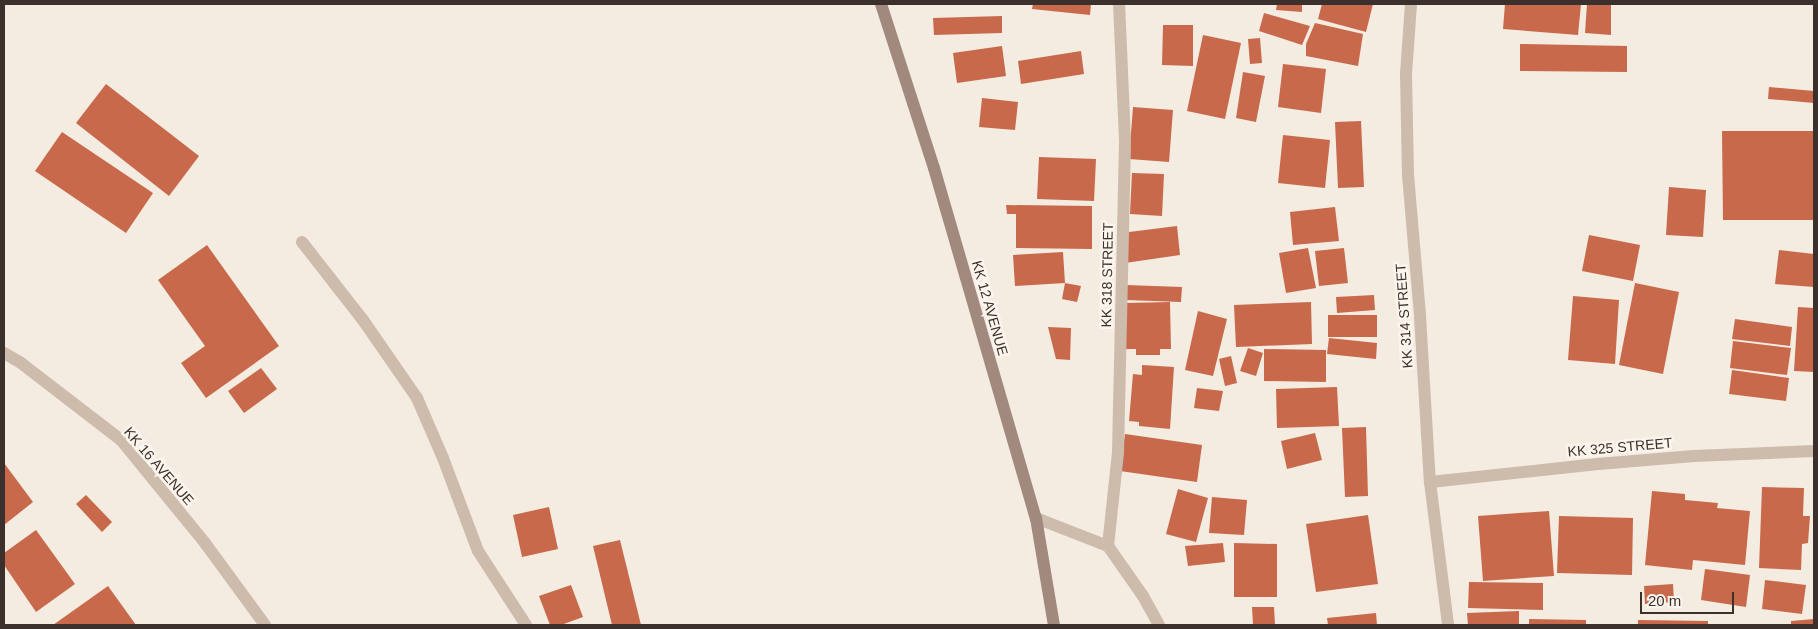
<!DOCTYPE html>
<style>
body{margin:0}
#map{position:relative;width:1818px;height:629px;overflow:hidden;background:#f4ebe1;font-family:Helvetica,sans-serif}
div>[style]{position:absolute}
.building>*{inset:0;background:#c8694b}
.minor>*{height:12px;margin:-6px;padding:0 6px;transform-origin:6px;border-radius:6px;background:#cdbbac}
.secondary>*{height:12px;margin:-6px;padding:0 6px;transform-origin:6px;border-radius:6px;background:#a18a7d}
span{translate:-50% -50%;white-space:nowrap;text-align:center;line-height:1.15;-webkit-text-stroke:5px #fbf5ee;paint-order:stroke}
.street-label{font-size:14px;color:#3b302b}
.frame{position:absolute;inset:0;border:5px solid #3b302b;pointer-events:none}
.scale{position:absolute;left:1640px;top:592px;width:94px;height:22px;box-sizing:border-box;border:2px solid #3b302b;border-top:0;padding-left:6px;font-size:15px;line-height:18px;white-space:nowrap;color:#3b302b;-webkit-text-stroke:4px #fbf5ee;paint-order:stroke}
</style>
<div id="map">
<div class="building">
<i style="clip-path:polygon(1033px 4px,1091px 4px,1090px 15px,1032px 9px)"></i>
<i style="clip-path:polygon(1277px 4px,1302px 4px,1302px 12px,1276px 10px)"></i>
<i style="clip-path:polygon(1322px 4px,1373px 4px,1366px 32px,1318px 19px)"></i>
<i style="clip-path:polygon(1505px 4px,1581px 4px,1578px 35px,1503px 29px)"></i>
<i style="clip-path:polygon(1587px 4px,1611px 4px,1611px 35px,1585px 33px)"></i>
<i style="clip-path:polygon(1264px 13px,1310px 26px,1302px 45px,1259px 31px)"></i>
<i style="clip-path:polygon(1002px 16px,1002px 33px,934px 35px,933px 18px)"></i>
<i style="clip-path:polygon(1315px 23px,1363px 34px,1358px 66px,1306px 56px,1306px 44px)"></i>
<i style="clip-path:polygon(1163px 25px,1193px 25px,1193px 66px,1162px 65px)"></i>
<i style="clip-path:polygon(1203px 35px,1241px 43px,1225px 119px,1187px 111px)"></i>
<i style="clip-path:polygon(1260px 38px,1262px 63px,1250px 64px,1248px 39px)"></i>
<i style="clip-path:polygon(1520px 44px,1627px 46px,1627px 72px,1520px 71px)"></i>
<i style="clip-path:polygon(1002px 46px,1006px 76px,957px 83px,953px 53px)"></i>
<i style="clip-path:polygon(1081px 51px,1084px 74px,1021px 84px,1018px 61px)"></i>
<i style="clip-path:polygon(1283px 64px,1326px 69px,1321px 113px,1278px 107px)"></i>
<i style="clip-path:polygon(1243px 72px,1265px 76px,1256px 122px,1236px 118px)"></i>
<i style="clip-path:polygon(106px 84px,199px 156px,169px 196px,76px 123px)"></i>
<i style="clip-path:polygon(1769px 87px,1814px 91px,1814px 103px,1768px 99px)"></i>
<i style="clip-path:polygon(982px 98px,1018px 102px,1015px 130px,979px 127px)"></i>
<i style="clip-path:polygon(1133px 107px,1173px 110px,1169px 162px,1129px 159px)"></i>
<i style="clip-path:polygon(1361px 121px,1364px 187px,1338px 188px,1335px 122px)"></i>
<i style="clip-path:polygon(1722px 131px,1814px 131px,1814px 220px,1723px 220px)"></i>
<i style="clip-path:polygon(62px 132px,153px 193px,126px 233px,35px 171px)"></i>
<i style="clip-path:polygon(1283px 135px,1330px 140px,1325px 188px,1278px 183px)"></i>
<i style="clip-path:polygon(1039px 157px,1096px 159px,1094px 201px,1037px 199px)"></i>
<i style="clip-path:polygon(1132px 173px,1164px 174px,1162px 216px,1130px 214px)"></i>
<i style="clip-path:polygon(1669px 187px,1706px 190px,1703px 237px,1666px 235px)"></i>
<i style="clip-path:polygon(1006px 205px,1092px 206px,1092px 249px,1016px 248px,1016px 214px,1007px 214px)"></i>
<i style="clip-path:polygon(1335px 207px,1339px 241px,1293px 245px,1290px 212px)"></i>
<i style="clip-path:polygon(1177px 226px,1180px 255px,1125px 263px,1121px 233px)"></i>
<i style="clip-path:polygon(1589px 235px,1640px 245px,1633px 281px,1582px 271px)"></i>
<i style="clip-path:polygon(207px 245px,279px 346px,206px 398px,181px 363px,205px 346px,158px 280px)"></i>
<i style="clip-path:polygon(1308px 248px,1316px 288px,1286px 293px,1279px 253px)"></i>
<i style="clip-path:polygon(1344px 248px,1348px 283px,1319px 286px,1315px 251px)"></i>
<i style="clip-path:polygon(1779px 250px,1814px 254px,1814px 287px,1775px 284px)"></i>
<i style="clip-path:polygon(1063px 252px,1065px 283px,1081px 286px,1077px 302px,1062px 299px,1065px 283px,1015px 286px,1013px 255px)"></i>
<i style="clip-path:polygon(1635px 283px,1679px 292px,1663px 374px,1619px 365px)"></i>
<i style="clip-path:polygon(1126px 285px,1182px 287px,1181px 302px,1126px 300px)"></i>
<i style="clip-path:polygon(1374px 295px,1375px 310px,1337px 313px,1336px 297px)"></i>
<i style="clip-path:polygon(1573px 296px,1619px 300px,1615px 364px,1568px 360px)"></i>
<i style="clip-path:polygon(1170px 302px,1171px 349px,1160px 349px,1160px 355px,1136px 355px,1136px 349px,1125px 349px,1125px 303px)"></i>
<i style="clip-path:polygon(1311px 302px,1312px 344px,1236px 347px,1234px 305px)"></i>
<i style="clip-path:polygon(1798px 307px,1814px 308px,1814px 372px,1794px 371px)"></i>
<i style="clip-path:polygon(1198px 311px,1227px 319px,1213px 376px,1185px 370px)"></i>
<i style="clip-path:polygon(1328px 315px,1377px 315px,1377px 337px,1328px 337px)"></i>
<i style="clip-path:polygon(1735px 319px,1792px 327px,1790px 346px,1732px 339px)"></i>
<i style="clip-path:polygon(1048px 327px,1071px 328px,1070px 360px,1056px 359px)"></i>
<i style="clip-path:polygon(1329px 338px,1377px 343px,1376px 359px,1327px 354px)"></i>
<i style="clip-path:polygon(1733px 341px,1791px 348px,1787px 375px,1730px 368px)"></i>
<i style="clip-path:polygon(1248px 348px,1263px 353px,1256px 376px,1240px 371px)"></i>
<i style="clip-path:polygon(1264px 349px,1326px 350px,1326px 382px,1264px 381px)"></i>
<i style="clip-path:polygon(1231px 356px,1237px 383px,1225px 386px,1219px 359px)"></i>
<i style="clip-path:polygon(1142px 365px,1174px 367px,1170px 429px,1139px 426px,1139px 422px,1129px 421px,1133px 374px,1142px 375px)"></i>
<i style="clip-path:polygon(261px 368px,277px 389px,244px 413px,228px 391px)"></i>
<i style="clip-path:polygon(1732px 370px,1789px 378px,1786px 401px,1729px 394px)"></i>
<i style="clip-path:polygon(1337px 387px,1339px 426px,1277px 428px,1276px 389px)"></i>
<i style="clip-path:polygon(1197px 388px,1223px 391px,1219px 411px,1194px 408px)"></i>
<i style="clip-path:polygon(1366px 427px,1368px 496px,1345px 497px,1342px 428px)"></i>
<i style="clip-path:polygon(1315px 433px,1322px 460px,1287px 469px,1281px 441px)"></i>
<i style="clip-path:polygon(1125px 434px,1202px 445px,1197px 482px,1120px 471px)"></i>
<i style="clip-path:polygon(4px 463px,33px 502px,4px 525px)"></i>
<i style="clip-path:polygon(1762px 487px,1804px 488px,1803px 516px,1810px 516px,1808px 543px,1802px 544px,1801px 570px,1759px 568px)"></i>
<i style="clip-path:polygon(1178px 489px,1208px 498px,1196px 542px,1166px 534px)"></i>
<i style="clip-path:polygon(1652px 491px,1685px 494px,1685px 500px,1718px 503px,1717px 508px,1750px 511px,1745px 565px,1693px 560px,1692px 570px,1645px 565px)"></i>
<i style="clip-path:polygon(86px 495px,112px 522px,102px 532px,76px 504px)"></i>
<i style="clip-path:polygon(1212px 497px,1247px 500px,1244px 535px,1209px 533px)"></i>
<i style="clip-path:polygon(549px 507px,558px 549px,522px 557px,513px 515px)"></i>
<i style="clip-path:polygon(1549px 511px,1554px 576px,1483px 581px,1478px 516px)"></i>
<i style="clip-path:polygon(1368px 515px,1378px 584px,1316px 592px,1306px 524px)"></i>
<i style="clip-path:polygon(1559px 516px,1633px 518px,1632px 575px,1557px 573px)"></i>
<i style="clip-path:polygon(36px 530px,75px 584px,36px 612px,4px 565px,4px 553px)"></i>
<i style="clip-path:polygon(620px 540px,641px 625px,612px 625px,593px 546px)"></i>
<i style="clip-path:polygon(1223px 543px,1225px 562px,1188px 566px,1185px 546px)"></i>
<i style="clip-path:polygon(1234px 543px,1277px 544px,1277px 597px,1234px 597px)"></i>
<i style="clip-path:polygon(1705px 569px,1750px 575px,1746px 607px,1701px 600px)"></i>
<i style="clip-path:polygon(1765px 580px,1806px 585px,1802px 614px,1762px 609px)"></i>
<i style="clip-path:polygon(1469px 582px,1543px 583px,1543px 610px,1468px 608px)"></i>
<i style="clip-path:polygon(1673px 584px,1674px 602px,1645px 604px,1644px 586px)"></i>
<i style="clip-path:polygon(571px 585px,583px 617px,561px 625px,550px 625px,539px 596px)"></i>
<i style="clip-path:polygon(108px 586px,136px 625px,53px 625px)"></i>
<i style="clip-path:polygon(1252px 607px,1274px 607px,1275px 625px,1253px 625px)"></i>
<i style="clip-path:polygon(1519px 611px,1519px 625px,1468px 625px,1467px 613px)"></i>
<i style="clip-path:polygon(1376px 613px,1377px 625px,1328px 625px,1327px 618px)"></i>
<i style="clip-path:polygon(1529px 619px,1586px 620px,1586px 625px,1529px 625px)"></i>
<i style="clip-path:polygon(1814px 619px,1814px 625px,1791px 625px,1791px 621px)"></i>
<i style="clip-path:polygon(1638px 620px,1708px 621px,1708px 625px,1638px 625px)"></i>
</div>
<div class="minor">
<i style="left:1411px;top:4px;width:69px;rotate:94.1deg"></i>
<i style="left:1406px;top:73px;width:102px;rotate:88.9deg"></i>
<i style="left:1408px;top:175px;width:142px;rotate:85.1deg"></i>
<i style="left:1420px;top:316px;width:166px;rotate:86.6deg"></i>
<i style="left:1430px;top:482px;width:144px;rotate:82.8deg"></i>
<i style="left:302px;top:242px;width:99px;rotate:52deg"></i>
<i style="left:363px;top:320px;width:95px;rotate:55.3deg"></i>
<i style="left:417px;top:398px;width:65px;rotate:66.6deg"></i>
<i style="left:443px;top:458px;width:99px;rotate:69.4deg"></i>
<i style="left:478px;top:551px;width:88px;rotate:57deg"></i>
<i style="left:4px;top:353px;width:20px;rotate:30deg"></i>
<i style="left:21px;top:363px;width:126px;rotate:37.6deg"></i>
<i style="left:121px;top:440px;width:133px;rotate:50.8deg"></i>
<i style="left:205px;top:543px;width:102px;rotate:53.8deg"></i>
<i style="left:1430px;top:482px;width:169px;rotate:-6.1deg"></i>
<i style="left:1598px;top:464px;width:96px;rotate:-4.8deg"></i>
<i style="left:1694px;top:456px;width:120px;rotate:-2.4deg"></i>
<i style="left:1036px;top:518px;width:77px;rotate:21.3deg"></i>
<i style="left:1108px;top:546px;width:95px;rotate:-83.9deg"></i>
<i style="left:1118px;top:452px;width:312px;rotate:-88.7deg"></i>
<i style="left:1125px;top:140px;width:136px;rotate:-92.5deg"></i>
<i style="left:1108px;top:546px;width:61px;rotate:55deg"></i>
<i style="left:1143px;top:596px;width:33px;rotate:61deg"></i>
</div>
<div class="secondary">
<i style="left:881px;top:4px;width:172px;rotate:72.1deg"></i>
<i style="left:934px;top:168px;width:365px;rotate:73.8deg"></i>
<i style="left:1036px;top:518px;width:109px;rotate:80.5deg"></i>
</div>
<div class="street-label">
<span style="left:1107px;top:275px;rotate:-89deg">KK 318 STREET</span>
<span style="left:990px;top:308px;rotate:74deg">KK 12 AVENUE</span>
<span style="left:1404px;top:316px;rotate:-94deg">KK 314 STREET</span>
<span style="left:1620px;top:447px;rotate:-5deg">KK 325 STREET</span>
<span style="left:159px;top:466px;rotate:49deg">KK 16 AVENUE</span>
</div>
<div class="frame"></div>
<div class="scale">20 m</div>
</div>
